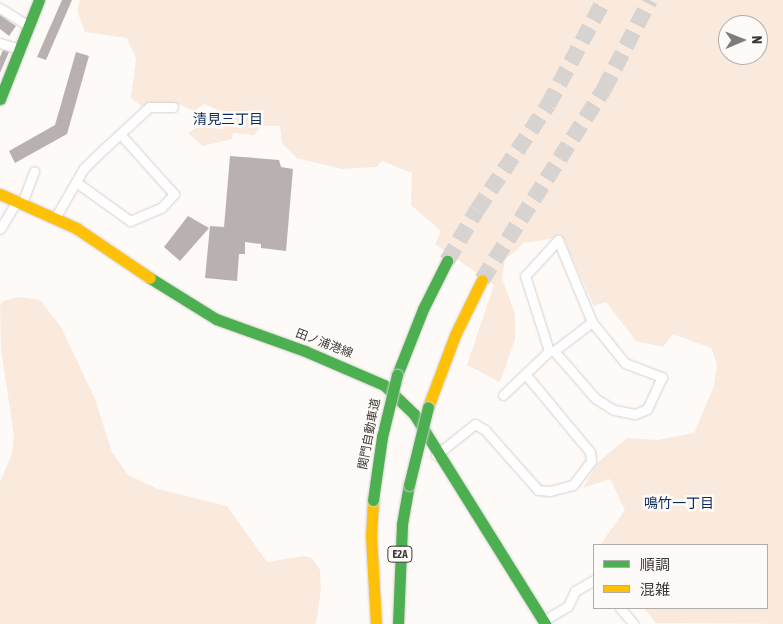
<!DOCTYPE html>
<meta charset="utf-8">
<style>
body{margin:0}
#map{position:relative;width:783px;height:624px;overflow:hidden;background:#fdfaf8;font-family:"Asap Condensed","Noto Sans JP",sans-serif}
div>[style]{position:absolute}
.green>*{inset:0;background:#faeadd}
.building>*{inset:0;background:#b9b0b2}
.highway-tunnel>*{height:16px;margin-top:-8px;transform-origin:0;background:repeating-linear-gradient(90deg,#d6d3d1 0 16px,transparent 0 24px)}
.roads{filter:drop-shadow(0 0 1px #d4d1d0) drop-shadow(0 0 1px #d4d1d0)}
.street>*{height:9px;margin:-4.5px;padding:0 4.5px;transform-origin:4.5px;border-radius:4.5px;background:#fffefe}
.fast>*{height:11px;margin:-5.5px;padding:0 5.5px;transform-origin:5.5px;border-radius:5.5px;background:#4caf50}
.slow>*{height:11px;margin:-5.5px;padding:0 5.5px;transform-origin:5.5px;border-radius:5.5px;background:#ffc107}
.bridges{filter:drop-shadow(0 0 1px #d4d1d0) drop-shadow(0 0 1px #d4d1d0)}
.fast-bridge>*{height:11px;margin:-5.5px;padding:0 5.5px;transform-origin:5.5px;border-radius:5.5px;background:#4caf50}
span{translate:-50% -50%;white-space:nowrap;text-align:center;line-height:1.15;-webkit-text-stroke:5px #fefaf7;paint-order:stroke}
.shield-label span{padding:1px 4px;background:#fefaf7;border:1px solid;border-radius:4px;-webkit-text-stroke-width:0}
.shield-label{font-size:11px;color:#3b3836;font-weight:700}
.street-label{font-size:12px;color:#3b3836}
.neighbourhood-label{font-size:14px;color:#082b5e}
.legend{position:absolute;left:593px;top:544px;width:175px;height:65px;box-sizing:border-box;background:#fefaf7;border:1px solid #b0acaa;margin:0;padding:6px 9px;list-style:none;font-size:15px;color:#3b3836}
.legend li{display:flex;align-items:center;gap:10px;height:25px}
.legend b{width:25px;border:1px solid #b0acaa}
.north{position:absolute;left:718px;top:15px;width:50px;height:50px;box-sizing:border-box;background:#fefaf7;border:1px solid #b0acaa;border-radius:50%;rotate:89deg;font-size:14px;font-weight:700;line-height:20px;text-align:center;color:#3b3836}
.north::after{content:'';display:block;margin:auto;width:18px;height:22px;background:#7f7c7a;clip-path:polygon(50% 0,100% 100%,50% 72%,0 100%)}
</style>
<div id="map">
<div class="green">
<i style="clip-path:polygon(evenodd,80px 0,783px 0,783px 624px,656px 623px,644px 608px,767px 608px,767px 545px,600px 545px,625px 510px,610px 479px,583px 488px,597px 463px,627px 438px,657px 440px,694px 433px,714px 386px,717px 364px,711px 348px,673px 334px,663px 347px,636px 341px,606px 302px,594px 306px,563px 237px,524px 243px,505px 260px,502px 278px,515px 314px,515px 340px,500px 382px,467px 365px,494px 285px,435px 244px,441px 231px,411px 205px,412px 173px,382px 161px,376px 167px,342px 169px,297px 158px,282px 143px,280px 126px,262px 126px,254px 135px,233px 133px,232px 139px,203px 146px,188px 133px,197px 127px,223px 129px,225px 113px,204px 104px,194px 111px,176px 103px,141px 106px,131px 98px,136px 59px,127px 38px,85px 32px,77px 11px,80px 0,728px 25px,758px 25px,758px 55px,728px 55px,728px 25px)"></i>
<i style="clip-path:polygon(18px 297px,40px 300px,61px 327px,95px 399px,112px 452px,128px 475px,158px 489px,227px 506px,267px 562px,304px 556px,312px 558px,320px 570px,321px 589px,316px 624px,0 624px,0 482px,12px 454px,14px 435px,1px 350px,0 306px,3px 301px)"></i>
</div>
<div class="building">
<i style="clip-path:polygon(62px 0,72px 0,46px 60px,37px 57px)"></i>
<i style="clip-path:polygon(0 15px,16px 26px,9px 36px,0 29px)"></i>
<i style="clip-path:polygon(3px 50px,9px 52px,0 73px,0 57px)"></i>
<i style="clip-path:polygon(76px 52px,89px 56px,67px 134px,15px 163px,9px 151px,55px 125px)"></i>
<i style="clip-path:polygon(230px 156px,279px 160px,281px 167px,293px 169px,286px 251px,261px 248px,261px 244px,245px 242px,245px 254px,239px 254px,237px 281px,205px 278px,210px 226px,224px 227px)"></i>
<i style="clip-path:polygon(188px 216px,209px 228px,180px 261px,164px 247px)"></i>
</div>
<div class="highway-tunnel">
<i style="left:447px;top:261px;width:59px;rotate:-59.5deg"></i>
<i style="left:477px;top:210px;width:127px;rotate:-55.9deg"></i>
<i style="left:548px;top:105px;width:119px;rotate:-61.9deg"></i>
<i style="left:482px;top:280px;width:227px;rotate:-57.4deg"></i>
<i style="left:604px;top:89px;width:100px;rotate:-62.7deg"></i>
</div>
<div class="roads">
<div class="street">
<i style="left:0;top:8px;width:34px;rotate:32deg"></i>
<i style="left:0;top:43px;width:21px;rotate:17deg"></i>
<i style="left:76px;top:182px;width:67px;rotate:35.8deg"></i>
<i style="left:130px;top:221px;width:34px;rotate:-23deg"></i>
<i style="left:161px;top:208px;width:19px;rotate:-47deg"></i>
<i style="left:174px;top:194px;width:79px;rotate:-131.9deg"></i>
<i style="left:22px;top:203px;width:34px;rotate:-69deg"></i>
<i style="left:55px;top:218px;width:58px;rotate:-59.9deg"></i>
<i style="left:84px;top:168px;width:30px;rotate:-44deg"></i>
<i style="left:106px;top:147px;width:59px;rotate:-42.9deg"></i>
<i style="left:149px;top:107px;width:24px"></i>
<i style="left:0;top:229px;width:33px;rotate:-59deg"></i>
<i style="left:549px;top:351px;width:79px;rotate:-107.7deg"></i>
<i style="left:525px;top:276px;width:49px;rotate:-47.5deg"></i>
<i style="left:558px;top:240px;width:89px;rotate:67.5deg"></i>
<i style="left:592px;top:322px;width:53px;rotate:51.2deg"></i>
<i style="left:625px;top:363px;width:40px;rotate:21deg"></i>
<i style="left:662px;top:377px;width:35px;rotate:115deg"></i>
<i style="left:647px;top:409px;width:13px;rotate:157deg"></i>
<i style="left:635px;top:414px;width:21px;rotate:-169deg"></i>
<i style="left:614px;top:410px;width:22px;rotate:-148deg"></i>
<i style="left:595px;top:398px;width:62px;rotate:-131.1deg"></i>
<i style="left:503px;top:395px;width:64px;rotate:-43.7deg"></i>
<i style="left:549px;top:351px;width:5px"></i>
<i style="left:554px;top:351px;width:48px;rotate:-37.3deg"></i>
<i style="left:436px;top:455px;width:50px;rotate:-38.5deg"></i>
<i style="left:475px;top:424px;width:12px;rotate:31deg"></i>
<i style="left:485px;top:430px;width:80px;rotate:48.5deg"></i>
<i style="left:538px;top:490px;width:12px;rotate:5deg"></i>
<i style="left:550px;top:491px;width:24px;rotate:-15deg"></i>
<i style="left:573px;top:485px;width:30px;rotate:-53deg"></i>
<i style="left:591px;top:461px;width:9px;rotate:-96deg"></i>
<i style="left:590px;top:452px;width:100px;rotate:-129.7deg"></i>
<i style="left:620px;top:608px;width:21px;rotate:49deg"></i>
<i style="left:543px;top:621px;width:29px;rotate:-31deg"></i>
<i style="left:568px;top:606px;width:17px;rotate:-65deg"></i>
<i style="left:575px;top:591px;width:22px;rotate:-30deg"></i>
</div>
<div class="fast">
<i style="left:0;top:99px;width:106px;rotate:-68.5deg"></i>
<i style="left:150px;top:278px;width:78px;rotate:31.8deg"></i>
<i style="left:216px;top:319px;width:95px;rotate:19.8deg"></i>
<i style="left:305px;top:351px;width:86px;rotate:23.3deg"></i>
<i style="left:384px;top:385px;width:42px;rotate:44deg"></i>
<i style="left:414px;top:414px;width:248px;rotate:58deg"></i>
<i style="left:397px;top:375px;width:71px;rotate:-68.5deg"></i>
<i style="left:423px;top:309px;width:54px;rotate:-63.4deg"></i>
<i style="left:398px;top:624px;width:100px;rotate:-87.7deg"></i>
<i style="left:402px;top:524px;width:40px;rotate:-80deg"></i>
</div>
<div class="slow">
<i style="left:0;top:194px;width:83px;rotate:24.1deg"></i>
<i style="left:76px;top:228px;width:89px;rotate:34deg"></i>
<i style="left:428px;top:407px;width:77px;rotate:-69.4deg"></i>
<i style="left:455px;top:335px;width:61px;rotate:-63.9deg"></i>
<i style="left:373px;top:500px;width:35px;rotate:93deg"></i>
<i style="left:371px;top:535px;width:89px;rotate:86.8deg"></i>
</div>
</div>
<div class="bridges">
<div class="fast-bridge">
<i style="left:409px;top:485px;width:80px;rotate:-76.3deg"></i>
<i style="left:373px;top:500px;width:64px;rotate:-81.9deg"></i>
<i style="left:382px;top:437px;width:64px;rotate:-76.4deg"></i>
</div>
</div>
<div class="shield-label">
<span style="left:400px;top:554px">E2A</span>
</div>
<div class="street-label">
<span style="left:324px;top:344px;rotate:21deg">田ノ浦港線</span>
<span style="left:370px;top:434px;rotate:-79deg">関門自動車道</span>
</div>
<div class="neighbourhood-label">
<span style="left:228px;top:119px">清見三丁目</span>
<span style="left:679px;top:503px">鳴竹一丁目</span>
</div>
<ul class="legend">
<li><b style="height:6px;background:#4caf50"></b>順調</li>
<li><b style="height:6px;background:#ffc107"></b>混雑</li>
</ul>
<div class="north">N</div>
</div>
